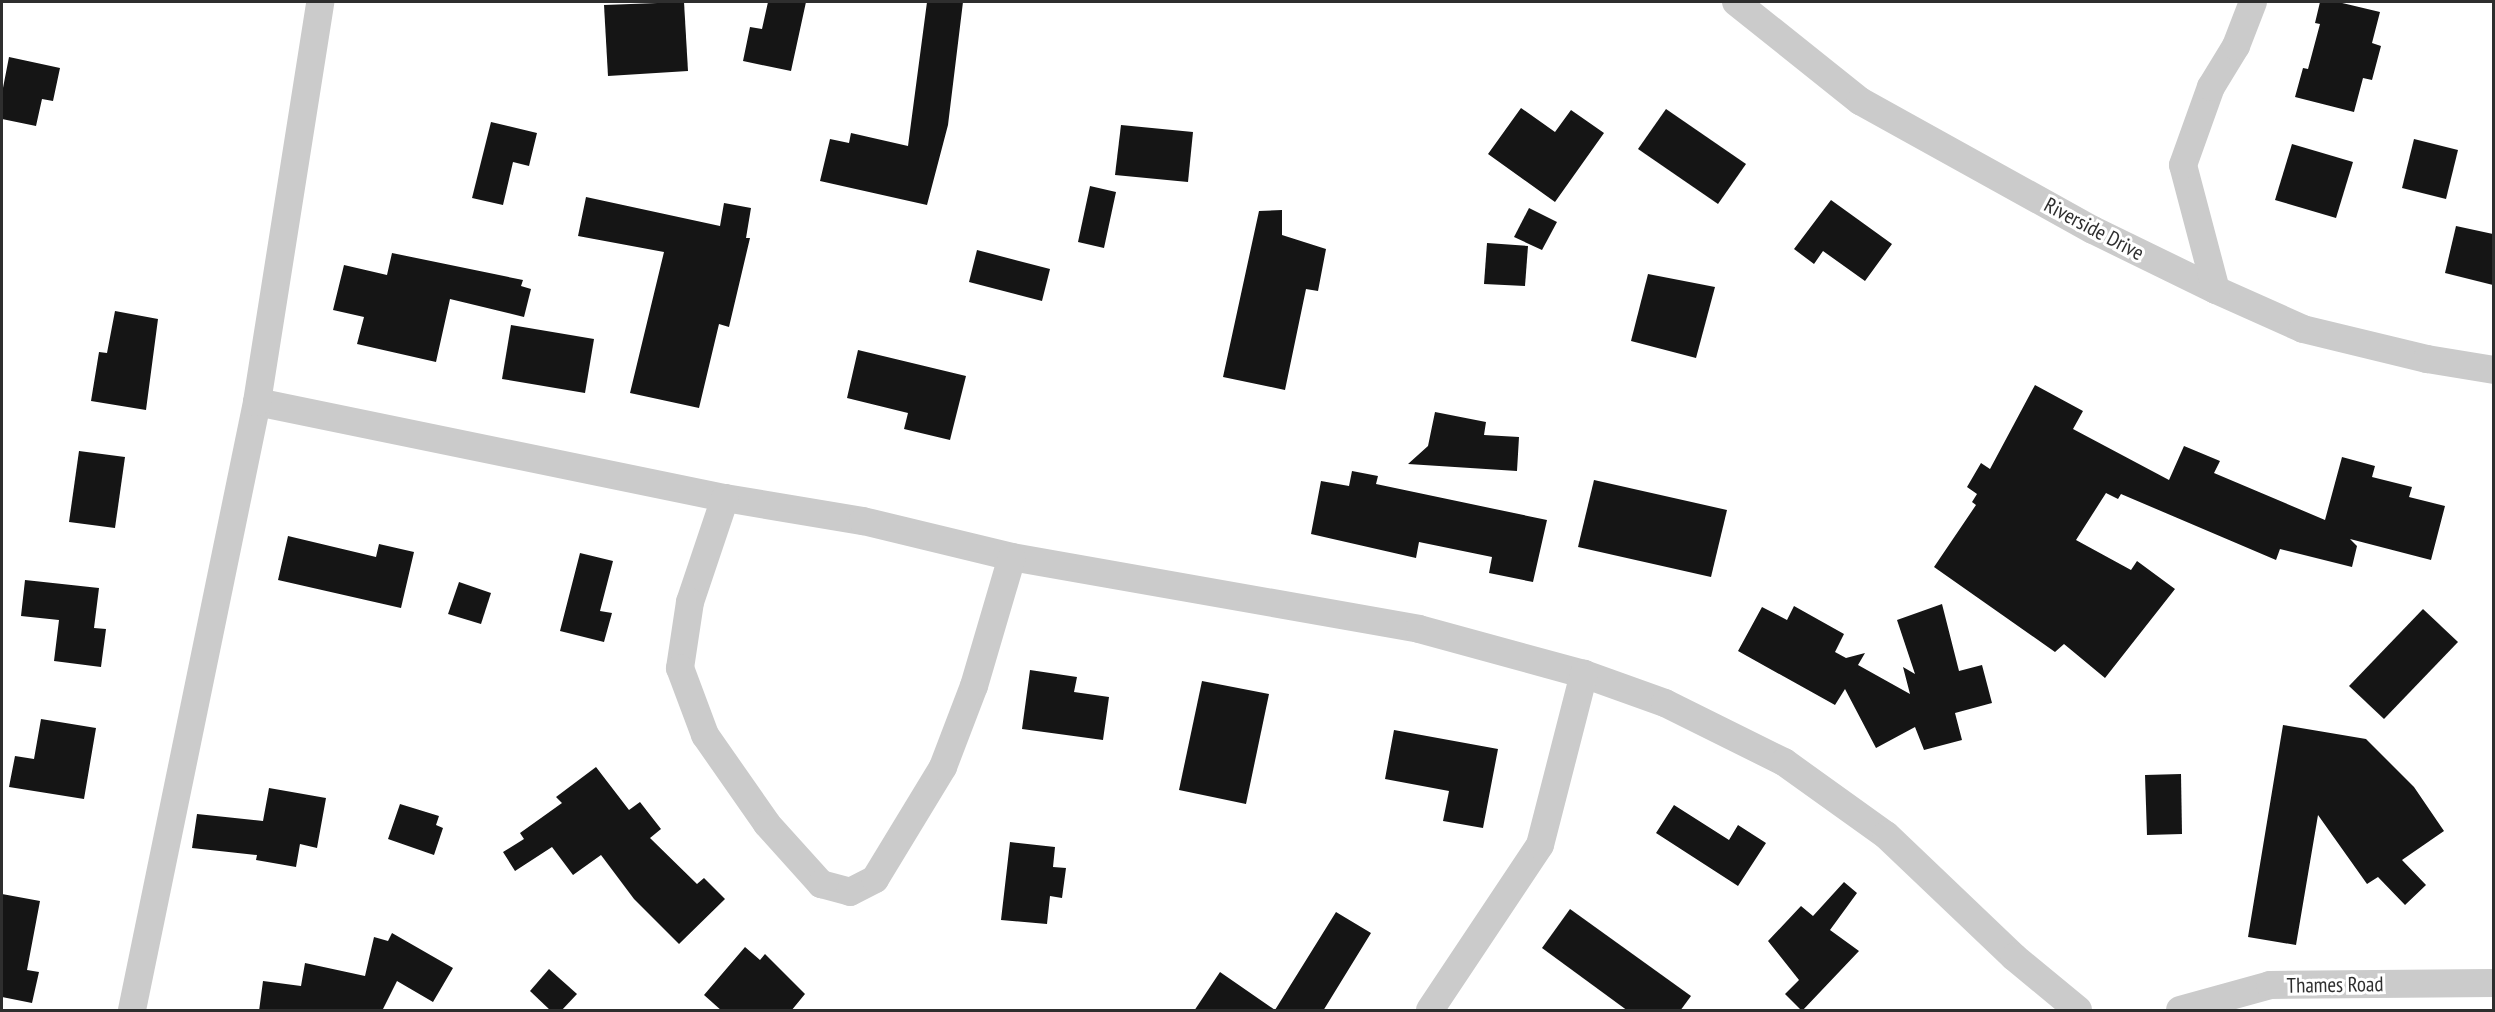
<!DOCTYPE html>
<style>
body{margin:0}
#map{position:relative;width:2495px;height:1012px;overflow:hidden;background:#fff;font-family:"PT Sans Narrow",sans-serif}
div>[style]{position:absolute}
.building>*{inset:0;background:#151515}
.street>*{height:28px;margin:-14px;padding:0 14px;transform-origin:14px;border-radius:14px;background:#cbcbcb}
span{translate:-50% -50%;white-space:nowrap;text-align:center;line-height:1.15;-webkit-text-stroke:6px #fff;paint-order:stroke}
.street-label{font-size:21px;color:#2e2e2e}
.frame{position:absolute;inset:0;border:3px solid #2e2e2e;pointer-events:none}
</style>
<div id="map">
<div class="building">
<i style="clip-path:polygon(684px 2px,688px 71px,608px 76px,604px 5px)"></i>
<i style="clip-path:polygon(768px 2px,806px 2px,791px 71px,743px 61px,750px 27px,762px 29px)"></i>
<i style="clip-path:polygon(927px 2px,963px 2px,948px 125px,927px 205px,820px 181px,830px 139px,849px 143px,851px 133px,908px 146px)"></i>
<i style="clip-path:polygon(2320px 2px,2338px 2px,2380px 12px,2372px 43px,2381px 46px,2372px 80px,2363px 78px,2354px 112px,2295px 97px,2303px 68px,2308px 69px,2320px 24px,2315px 23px)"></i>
<i style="clip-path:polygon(9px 57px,60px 68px,53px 101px,42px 99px,36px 126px,2px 119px,2px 93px)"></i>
<i style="clip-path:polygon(1521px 108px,1555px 132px,1571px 110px,1604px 133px,1555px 202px,1488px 154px)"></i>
<i style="clip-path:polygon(1666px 109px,1746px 164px,1718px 204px,1638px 149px)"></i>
<i style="clip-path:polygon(491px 122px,537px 133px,529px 166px,513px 162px,503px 205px,472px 198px)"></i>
<i style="clip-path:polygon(1121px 125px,1193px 132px,1188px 182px,1115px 175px)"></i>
<i style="clip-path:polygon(2414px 139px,2458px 150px,2446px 199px,2402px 188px)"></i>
<i style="clip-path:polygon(2292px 144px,2353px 162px,2336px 218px,2275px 200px)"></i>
<i style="clip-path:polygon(1090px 186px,1116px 192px,1104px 248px,1078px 242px)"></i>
<i style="clip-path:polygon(586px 197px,720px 226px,724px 203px,751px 208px,746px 238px,750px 238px,729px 327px,719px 324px,699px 408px,630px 393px,664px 252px,578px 236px)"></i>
<i style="clip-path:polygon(1831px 200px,1892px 244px,1865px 281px,1823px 251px,1814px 264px,1794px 249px)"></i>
<i style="clip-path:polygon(1529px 208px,1557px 222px,1542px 250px,1514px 237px)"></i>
<i style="clip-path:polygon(1282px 210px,1282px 235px,1326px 249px,1318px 291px,1306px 289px,1285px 390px,1223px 377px,1259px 211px)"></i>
<i style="clip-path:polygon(2456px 226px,2493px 234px,2493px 285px,2445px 273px)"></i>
<i style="clip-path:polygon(1487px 243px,1528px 246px,1525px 286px,1484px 284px)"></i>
<i style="clip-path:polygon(977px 250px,1050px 269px,1042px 301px,969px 282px)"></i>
<i style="clip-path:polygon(392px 253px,523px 280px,521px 286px,531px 289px,524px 317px,450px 299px,436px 362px,357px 344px,364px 317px,333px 310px,344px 265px,387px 275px)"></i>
<i style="clip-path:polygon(1648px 274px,1715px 287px,1696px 358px,1631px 341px)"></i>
<i style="clip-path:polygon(115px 311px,158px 319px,146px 410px,91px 401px,99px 352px,107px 353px)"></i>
<i style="clip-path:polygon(511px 325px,594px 339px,585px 393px,502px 379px)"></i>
<i style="clip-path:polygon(858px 350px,966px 376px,950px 440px,904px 429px,908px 413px,847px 398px)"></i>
<i style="clip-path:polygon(2035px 385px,2083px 411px,2073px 429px,2169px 480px,2184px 446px,2220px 461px,2214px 473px,2325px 520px,2342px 457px,2375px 466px,2372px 477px,2412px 487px,2409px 497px,2445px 506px,2431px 560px,2350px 539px,2357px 546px,2352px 567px,2280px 549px,2276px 560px,2121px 494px,2118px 499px,2106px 493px,2076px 540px,2131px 570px,2137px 561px,2175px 589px,2105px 678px,2064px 644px,2055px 652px,1934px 567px,1976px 505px,1972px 502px,1977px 494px,1967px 487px,1981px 463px,1990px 469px)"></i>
<i style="clip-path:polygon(1435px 412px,1486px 422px,1484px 435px,1519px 437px,1517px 471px,1408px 464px,1428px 446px)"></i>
<i style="clip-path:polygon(79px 451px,125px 457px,115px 528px,69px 522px)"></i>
<i style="clip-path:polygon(1352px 471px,1378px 476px,1376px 484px,1547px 520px,1533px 582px,1489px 573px,1492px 557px,1419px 542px,1416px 558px,1311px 534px,1321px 481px,1349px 486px)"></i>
<i style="clip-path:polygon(1594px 480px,1727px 510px,1711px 577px,1578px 547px)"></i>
<i style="clip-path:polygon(288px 536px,376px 557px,379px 544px,414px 552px,401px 608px,278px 580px)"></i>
<i style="clip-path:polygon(580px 553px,613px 561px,600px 611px,612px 613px,604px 642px,560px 631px)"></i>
<i style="clip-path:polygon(25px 580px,99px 588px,94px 628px,106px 629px,101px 667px,54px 661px,59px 620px,21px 616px)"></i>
<i style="clip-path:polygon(459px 582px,491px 593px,481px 624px,448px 614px)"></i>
<i style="clip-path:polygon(1942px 604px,1959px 671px,1982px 665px,1992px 703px,1955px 713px,1962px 740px,1924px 750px,1915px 727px,1876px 748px,1845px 689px,1835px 705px,1738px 651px,1762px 607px,1787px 620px,1794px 606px,1844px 634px,1835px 652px,1846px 658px,1865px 653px,1858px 665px,1910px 694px,1903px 667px,1915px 674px,1897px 620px)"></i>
<i style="clip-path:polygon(2423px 609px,2458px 642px,2384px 719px,2349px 686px)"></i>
<i style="clip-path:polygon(1030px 670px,1077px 677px,1074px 692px,1109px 697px,1103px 740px,1022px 729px)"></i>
<i style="clip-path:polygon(1202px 681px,1269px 694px,1246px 804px,1179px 790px)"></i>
<i style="clip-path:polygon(41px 719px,96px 728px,84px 799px,9px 787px,15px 756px,34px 759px)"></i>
<i style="clip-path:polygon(2283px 725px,2366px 739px,2414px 787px,2444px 831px,2402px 860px,2426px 885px,2405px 905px,2378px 877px,2367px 884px,2318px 815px,2296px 945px,2248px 937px)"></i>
<i style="clip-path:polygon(1394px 730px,1498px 749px,1483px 828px,1443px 821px,1449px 791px,1385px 779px)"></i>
<i style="clip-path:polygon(596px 767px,629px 810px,640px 802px,661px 829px,650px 838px,697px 884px,704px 878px,725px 899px,679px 944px,634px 899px,601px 855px,573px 875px,552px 847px,515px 871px,503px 852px,524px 839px,520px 833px,562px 803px,556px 797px)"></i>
<i style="clip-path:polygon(2181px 774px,2182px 834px,2147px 835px,2145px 775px)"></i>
<i style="clip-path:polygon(269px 788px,326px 798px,317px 848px,300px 844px,296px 867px,256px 860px,257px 855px,192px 848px,197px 814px,263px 821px)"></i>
<i style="clip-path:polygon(400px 804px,439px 816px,436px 825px,443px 828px,434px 855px,388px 839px)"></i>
<i style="clip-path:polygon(1674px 805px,1729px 840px,1738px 825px,1766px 843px,1738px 886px,1656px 833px)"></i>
<i style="clip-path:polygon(1010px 842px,1055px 847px,1053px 867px,1066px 868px,1062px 898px,1050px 896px,1047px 924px,1001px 920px)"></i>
<i style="clip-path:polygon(1844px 882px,1857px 893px,1830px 930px,1859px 951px,1802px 1011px,1785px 994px,1799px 980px,1768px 941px,1801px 906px,1813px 916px)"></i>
<i style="clip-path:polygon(2px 894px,40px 901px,27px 970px,39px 972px,32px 1003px,2px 997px)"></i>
<i style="clip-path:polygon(1570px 909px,1691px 996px,1680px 1011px,1628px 1011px,1542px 948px)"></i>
<i style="clip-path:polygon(1336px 912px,1371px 933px,1323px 1011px,1194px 1011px,1220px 972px,1275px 1010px)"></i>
<i style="clip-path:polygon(392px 933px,453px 968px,433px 1002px,397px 981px,382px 1011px,259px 1011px,263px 981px,301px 986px,305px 963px,365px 976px,374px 937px,388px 941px)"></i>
<i style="clip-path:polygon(745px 947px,760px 960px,765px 954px,805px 994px,791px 1011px,722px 1011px,704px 995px)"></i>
<i style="clip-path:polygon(549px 969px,577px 994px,561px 1011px,551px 1011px,530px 991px)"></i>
</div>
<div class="street">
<i style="left:1736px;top:2px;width:159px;rotate:38.6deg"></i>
<i style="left:1860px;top:101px;width:266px;rotate:29deg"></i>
<i style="left:2093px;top:230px;width:137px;rotate:26deg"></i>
<i style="left:2216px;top:290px;width:95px;rotate:24.1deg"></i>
<i style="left:2303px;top:329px;width:128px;rotate:13.6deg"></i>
<i style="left:2427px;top:359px;width:68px;rotate:9.3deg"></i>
<i style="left:2216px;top:290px;width:129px;rotate:-104.8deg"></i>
<i style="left:2183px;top:165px;width:83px;rotate:-70.3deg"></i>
<i style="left:2211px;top:87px;width:48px;rotate:-58.6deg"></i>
<i style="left:2236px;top:46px;width:47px;rotate:-68.9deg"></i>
<i style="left:257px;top:402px;width:478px;rotate:11.6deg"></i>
<i style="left:725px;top:498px;width:140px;rotate:9.5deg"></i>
<i style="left:863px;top:521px;width:153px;rotate:13.6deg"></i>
<i style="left:1012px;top:557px;width:413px;rotate:10deg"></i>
<i style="left:1419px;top:629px;width:171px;rotate:15.3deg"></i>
<i style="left:1584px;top:674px;width:86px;rotate:19.7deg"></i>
<i style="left:1665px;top:703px;width:133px;rotate:26.4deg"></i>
<i style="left:1784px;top:762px;width:125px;rotate:35.6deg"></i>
<i style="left:1886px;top:835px;width:177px;rotate:43.6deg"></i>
<i style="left:2014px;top:957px;width:83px;rotate:39.6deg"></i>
<i style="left:725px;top:498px;width:110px;rotate:108.6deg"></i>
<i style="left:690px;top:602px;width:67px;rotate:98.6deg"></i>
<i style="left:680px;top:668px;width:72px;rotate:69.5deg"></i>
<i style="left:705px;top:735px;width:108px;rotate:55.1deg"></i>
<i style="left:767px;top:824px;width:81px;rotate:48deg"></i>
<i style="left:821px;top:884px;width:30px;rotate:15deg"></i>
<i style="left:850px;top:892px;width:28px;rotate:-27deg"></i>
<i style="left:875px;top:879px;width:131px;rotate:-58.7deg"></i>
<i style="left:943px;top:767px;width:87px;rotate:-69.1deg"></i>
<i style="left:974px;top:686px;width:134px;rotate:-73.6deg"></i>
<i style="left:132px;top:1010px;width:621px;rotate:-78.38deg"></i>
<i style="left:257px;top:402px;width:405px;rotate:-81deg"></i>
<i style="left:1430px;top:1010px;width:198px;rotate:-56.3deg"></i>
<i style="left:1540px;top:845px;width:177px;rotate:-75.6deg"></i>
<i style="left:2180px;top:1010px;width:93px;rotate:-15.5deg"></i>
<i style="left:2270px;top:985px;width:224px;rotate:-0.5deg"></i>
</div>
<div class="street-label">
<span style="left:2094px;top:229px;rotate:28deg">Riverside Drive</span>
<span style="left:2335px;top:985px;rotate:-1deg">Thames Road</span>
</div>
<div class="frame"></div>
</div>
